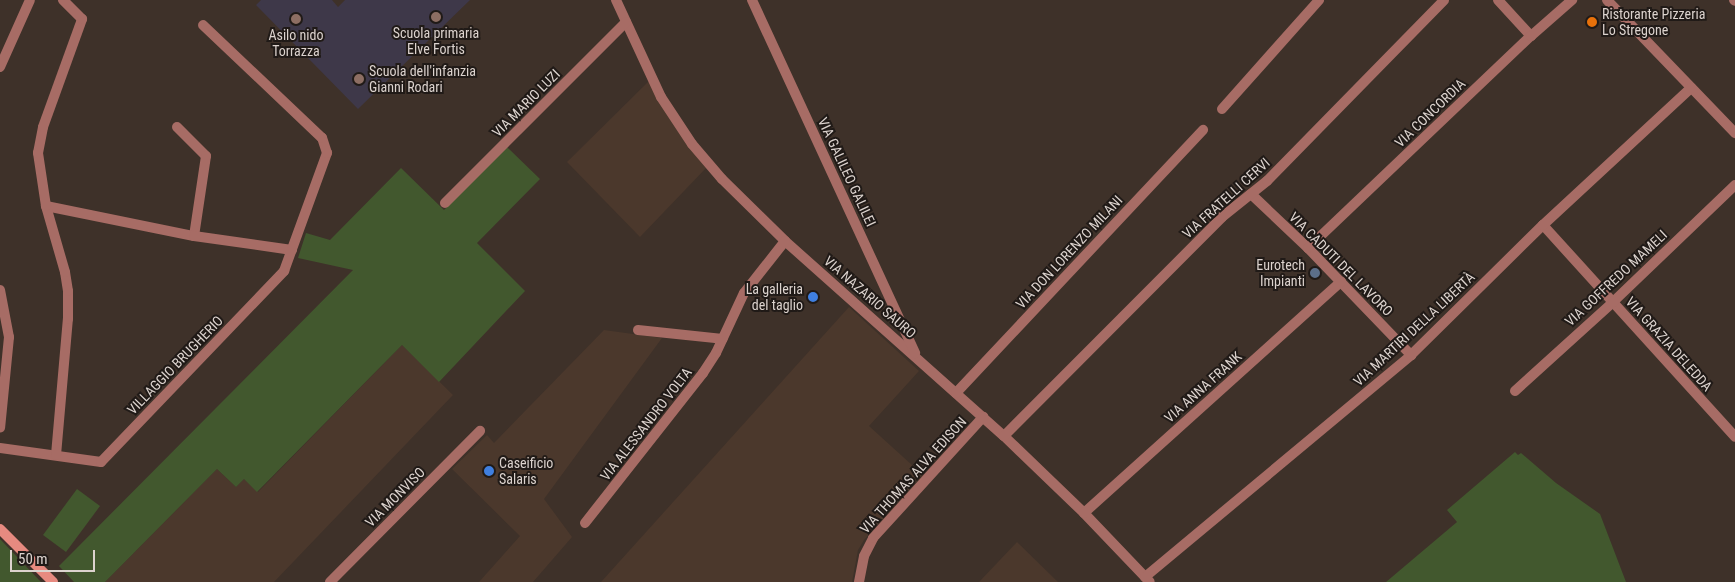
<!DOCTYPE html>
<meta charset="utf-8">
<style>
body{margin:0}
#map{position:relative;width:1735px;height:582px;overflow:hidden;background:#3e3129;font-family:"Roboto Condensed",sans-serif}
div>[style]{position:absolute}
.built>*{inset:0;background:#4b382c}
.education>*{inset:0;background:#3e3849}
.green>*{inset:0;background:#42582e}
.street>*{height:10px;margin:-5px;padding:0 5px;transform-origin:5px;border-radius:5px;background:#a76c65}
.secondary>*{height:10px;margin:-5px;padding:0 5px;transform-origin:5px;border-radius:5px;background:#e78a80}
.dots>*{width:14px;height:14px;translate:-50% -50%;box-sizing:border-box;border:2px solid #201a17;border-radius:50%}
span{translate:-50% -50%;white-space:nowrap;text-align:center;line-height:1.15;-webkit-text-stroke:4px #201a17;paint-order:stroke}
.poi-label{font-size:14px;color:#dcd3ce}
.left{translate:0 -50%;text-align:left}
.right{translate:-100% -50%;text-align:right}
.street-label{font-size:14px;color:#dcd3ce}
.scale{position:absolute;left:10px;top:550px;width:85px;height:22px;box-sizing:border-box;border:2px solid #dcd3ce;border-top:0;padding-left:6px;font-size:15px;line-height:18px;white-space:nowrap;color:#dcd3ce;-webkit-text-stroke:4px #201a17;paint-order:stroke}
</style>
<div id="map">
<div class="built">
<i style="clip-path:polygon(650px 80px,707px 167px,640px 237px,567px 162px)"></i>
<i style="clip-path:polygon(849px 307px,919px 371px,869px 426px,923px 475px,864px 540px,858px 550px,852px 582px,601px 582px)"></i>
<i style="clip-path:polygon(604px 330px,662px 338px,544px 499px,572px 537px,533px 582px,479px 582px,520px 536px,452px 469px,487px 435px,494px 443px)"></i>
<i style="clip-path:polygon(402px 345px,453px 395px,274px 582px,105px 582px,217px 469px,236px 487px,244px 479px,258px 492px)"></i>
<i style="clip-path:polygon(1017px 542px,1058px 582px,979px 582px)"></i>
</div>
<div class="education">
<i style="clip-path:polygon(261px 0,332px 0,338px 7px,345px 0,470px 0,358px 109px,256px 5px)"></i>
</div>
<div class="green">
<i style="clip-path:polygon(507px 147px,540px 179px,477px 243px,525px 291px,439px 382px,402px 345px,257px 492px,244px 479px,236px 487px,217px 469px,105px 582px,74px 582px,59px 566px,353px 270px,298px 258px,306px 233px,330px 240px,401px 168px,444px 210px)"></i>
<i style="clip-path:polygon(1515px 452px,1518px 455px,1521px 453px,1556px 483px,1600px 514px,1626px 582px,1386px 582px,1457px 522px,1447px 510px)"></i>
<i style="clip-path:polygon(77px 489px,100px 506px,66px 552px,43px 535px)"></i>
<i style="clip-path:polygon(0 539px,41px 582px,0 582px)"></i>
</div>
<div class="street">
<i style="left:616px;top:0;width:107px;rotate:65.1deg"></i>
<i style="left:661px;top:97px;width:56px;rotate:56.6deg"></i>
<i style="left:692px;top:144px;width:46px;rotate:49.4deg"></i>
<i style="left:722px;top:179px;width:88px;rotate:44.5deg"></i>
<i style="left:785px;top:241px;width:293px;rotate:41.7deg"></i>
<i style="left:1004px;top:436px;width:111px;rotate:43.9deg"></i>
<i style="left:1084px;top:513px;width:95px;rotate:46.3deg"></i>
<i style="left:752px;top:0;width:389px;rotate:65.2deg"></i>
<i style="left:1498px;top:0;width:49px;rotate:47.5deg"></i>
<i style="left:1607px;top:0;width:185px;rotate:46.1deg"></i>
<i style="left:1734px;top:0;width:1px;rotate:45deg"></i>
<i style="left:0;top:67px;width:73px;rotate:-65.9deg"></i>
<i style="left:1222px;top:109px;width:146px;rotate:-48.3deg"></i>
<i style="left:177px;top:127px;width:41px;rotate:45deg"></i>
<i style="left:206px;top:156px;width:81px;rotate:98.5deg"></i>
<i style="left:1251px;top:194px;width:79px;rotate:43.5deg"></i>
<i style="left:1308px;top:248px;width:149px;rotate:46.1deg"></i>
<i style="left:445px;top:203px;width:256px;rotate:-45deg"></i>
<i style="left:46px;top:206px;width:151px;rotate:11.5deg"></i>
<i style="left:194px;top:236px;width:99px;rotate:8.1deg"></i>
<i style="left:1543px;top:225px;width:286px;rotate:47.8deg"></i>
<i style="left:1308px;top:248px;width:308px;rotate:-43.6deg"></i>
<i style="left:1531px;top:36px;width:55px;rotate:-41.3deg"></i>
<i style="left:0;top:290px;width:48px;rotate:79.2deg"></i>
<i style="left:9px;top:337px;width:91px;rotate:95.6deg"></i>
<i style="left:638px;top:330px;width:85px;rotate:6deg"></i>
<i style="left:1515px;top:391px;width:132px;rotate:-42.2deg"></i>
<i style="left:1613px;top:302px;width:169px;rotate:-43.8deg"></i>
<i style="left:956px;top:393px;width:361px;rotate:-46.8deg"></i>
<i style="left:1004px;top:436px;width:309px;rotate:-45.1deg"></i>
<i style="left:1222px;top:217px;width:58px;rotate:-38.7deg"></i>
<i style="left:1267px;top:181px;width:253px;rotate:-45.6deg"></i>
<i style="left:0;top:448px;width:102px;rotate:7.9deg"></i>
<i style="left:101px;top:462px;width:265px;rotate:-46.2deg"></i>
<i style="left:284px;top:271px;width:126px;rotate:-70deg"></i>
<i style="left:327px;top:153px;width:16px;rotate:-108deg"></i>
<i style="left:322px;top:138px;width:164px;rotate:-136.5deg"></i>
<i style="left:56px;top:455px;width:137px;rotate:-85deg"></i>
<i style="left:68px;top:319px;width:28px;rotate:-90deg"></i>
<i style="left:68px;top:291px;width:19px;rotate:-99deg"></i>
<i style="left:65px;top:272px;width:69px;rotate:-106.1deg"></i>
<i style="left:46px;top:206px;width:54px;rotate:-98.6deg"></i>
<i style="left:38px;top:153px;width:26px;rotate:-79deg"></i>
<i style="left:43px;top:127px;width:115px;rotate:-70.1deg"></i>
<i style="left:82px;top:19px;width:27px;rotate:-135deg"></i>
<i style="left:1084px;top:513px;width:346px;rotate:-42deg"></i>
<i style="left:585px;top:523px;width:191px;rotate:-51.8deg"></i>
<i style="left:703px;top:373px;width:24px;rotate:-57deg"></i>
<i style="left:716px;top:353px;width:66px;rotate:-65deg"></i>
<i style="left:744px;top:293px;width:66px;rotate:-51.7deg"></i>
<i style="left:1145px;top:577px;width:346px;rotate:-39.8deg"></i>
<i style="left:1411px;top:355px;width:185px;rotate:-44.6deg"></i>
<i style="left:1543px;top:225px;width:202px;rotate:-42.8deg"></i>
<i style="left:330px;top:582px;width:213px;rotate:-45.2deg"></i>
<i style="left:859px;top:582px;width:26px;rotate:-79deg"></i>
<i style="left:864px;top:556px;width:20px;rotate:-63deg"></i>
<i style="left:873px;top:538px;width:164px;rotate:-47.7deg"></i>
</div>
<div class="secondary">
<i style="left:0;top:529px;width:75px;rotate:45deg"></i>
</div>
<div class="dots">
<i style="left:436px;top:17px;background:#8d6e63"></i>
<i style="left:296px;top:19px;background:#8d6e63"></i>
<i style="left:1592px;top:22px;background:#e8710a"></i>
<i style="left:359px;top:79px;background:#8d6e63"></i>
<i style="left:1315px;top:273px;background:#5c6f8a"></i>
<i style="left:813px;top:297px;background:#3f7fe0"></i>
<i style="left:489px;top:471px;background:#3f7fe0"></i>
</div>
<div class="poi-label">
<span class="left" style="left:1602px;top:22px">Ristorante Pizzeria<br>Lo Stregone</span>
<span style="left:436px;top:41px">Scuola primaria<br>Elve Fortis</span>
<span style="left:296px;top:43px">Asilo nido<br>Torrazza</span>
<span class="left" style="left:369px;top:79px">Scuola dell'infanzia<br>Gianni Rodari</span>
<span class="right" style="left:1305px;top:273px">Eurotech<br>Impianti</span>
<span class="right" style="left:803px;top:297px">La galleria<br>del taglio</span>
<span class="left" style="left:499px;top:471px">Caseificio<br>Salaris</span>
</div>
<div class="street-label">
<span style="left:526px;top:103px;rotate:-45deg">VIA MARIO LUZI</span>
<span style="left:1430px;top:113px;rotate:-44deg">VIA CONCORDIA</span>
<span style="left:847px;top:172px;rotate:65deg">VIA GALILEO GALILEI</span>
<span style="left:1226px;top:198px;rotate:-42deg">VIA FRATELLI CERVI</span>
<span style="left:1069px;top:252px;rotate:-47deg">VIA DON LORENZO MILANI</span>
<span style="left:1341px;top:264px;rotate:45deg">VIA CADUTI DEL LAVORO</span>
<span style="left:1616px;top:278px;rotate:-43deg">VIA GOFFREDO MAMELI</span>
<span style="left:870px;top:297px;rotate:41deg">VIA NAZARIO SAURO</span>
<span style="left:1414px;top:329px;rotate:-43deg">VIA MARTIRI DELLA LIBERTÀ</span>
<span style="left:1669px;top:344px;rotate:48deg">VIA GRAZIA DELEDDA</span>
<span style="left:175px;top:365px;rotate:-46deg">VILLAGGIO BRUGHERIO</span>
<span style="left:1203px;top:387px;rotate:-42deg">VIA ANNA FRANK</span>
<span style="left:646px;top:424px;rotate:-52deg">VIA ALESSANDRO VOLTA</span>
<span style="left:913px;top:475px;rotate:-48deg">VIA THOMAS ALVA EDISON</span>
<span style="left:395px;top:497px;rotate:-45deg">VIA MONVISO</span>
</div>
<div class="scale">50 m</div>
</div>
